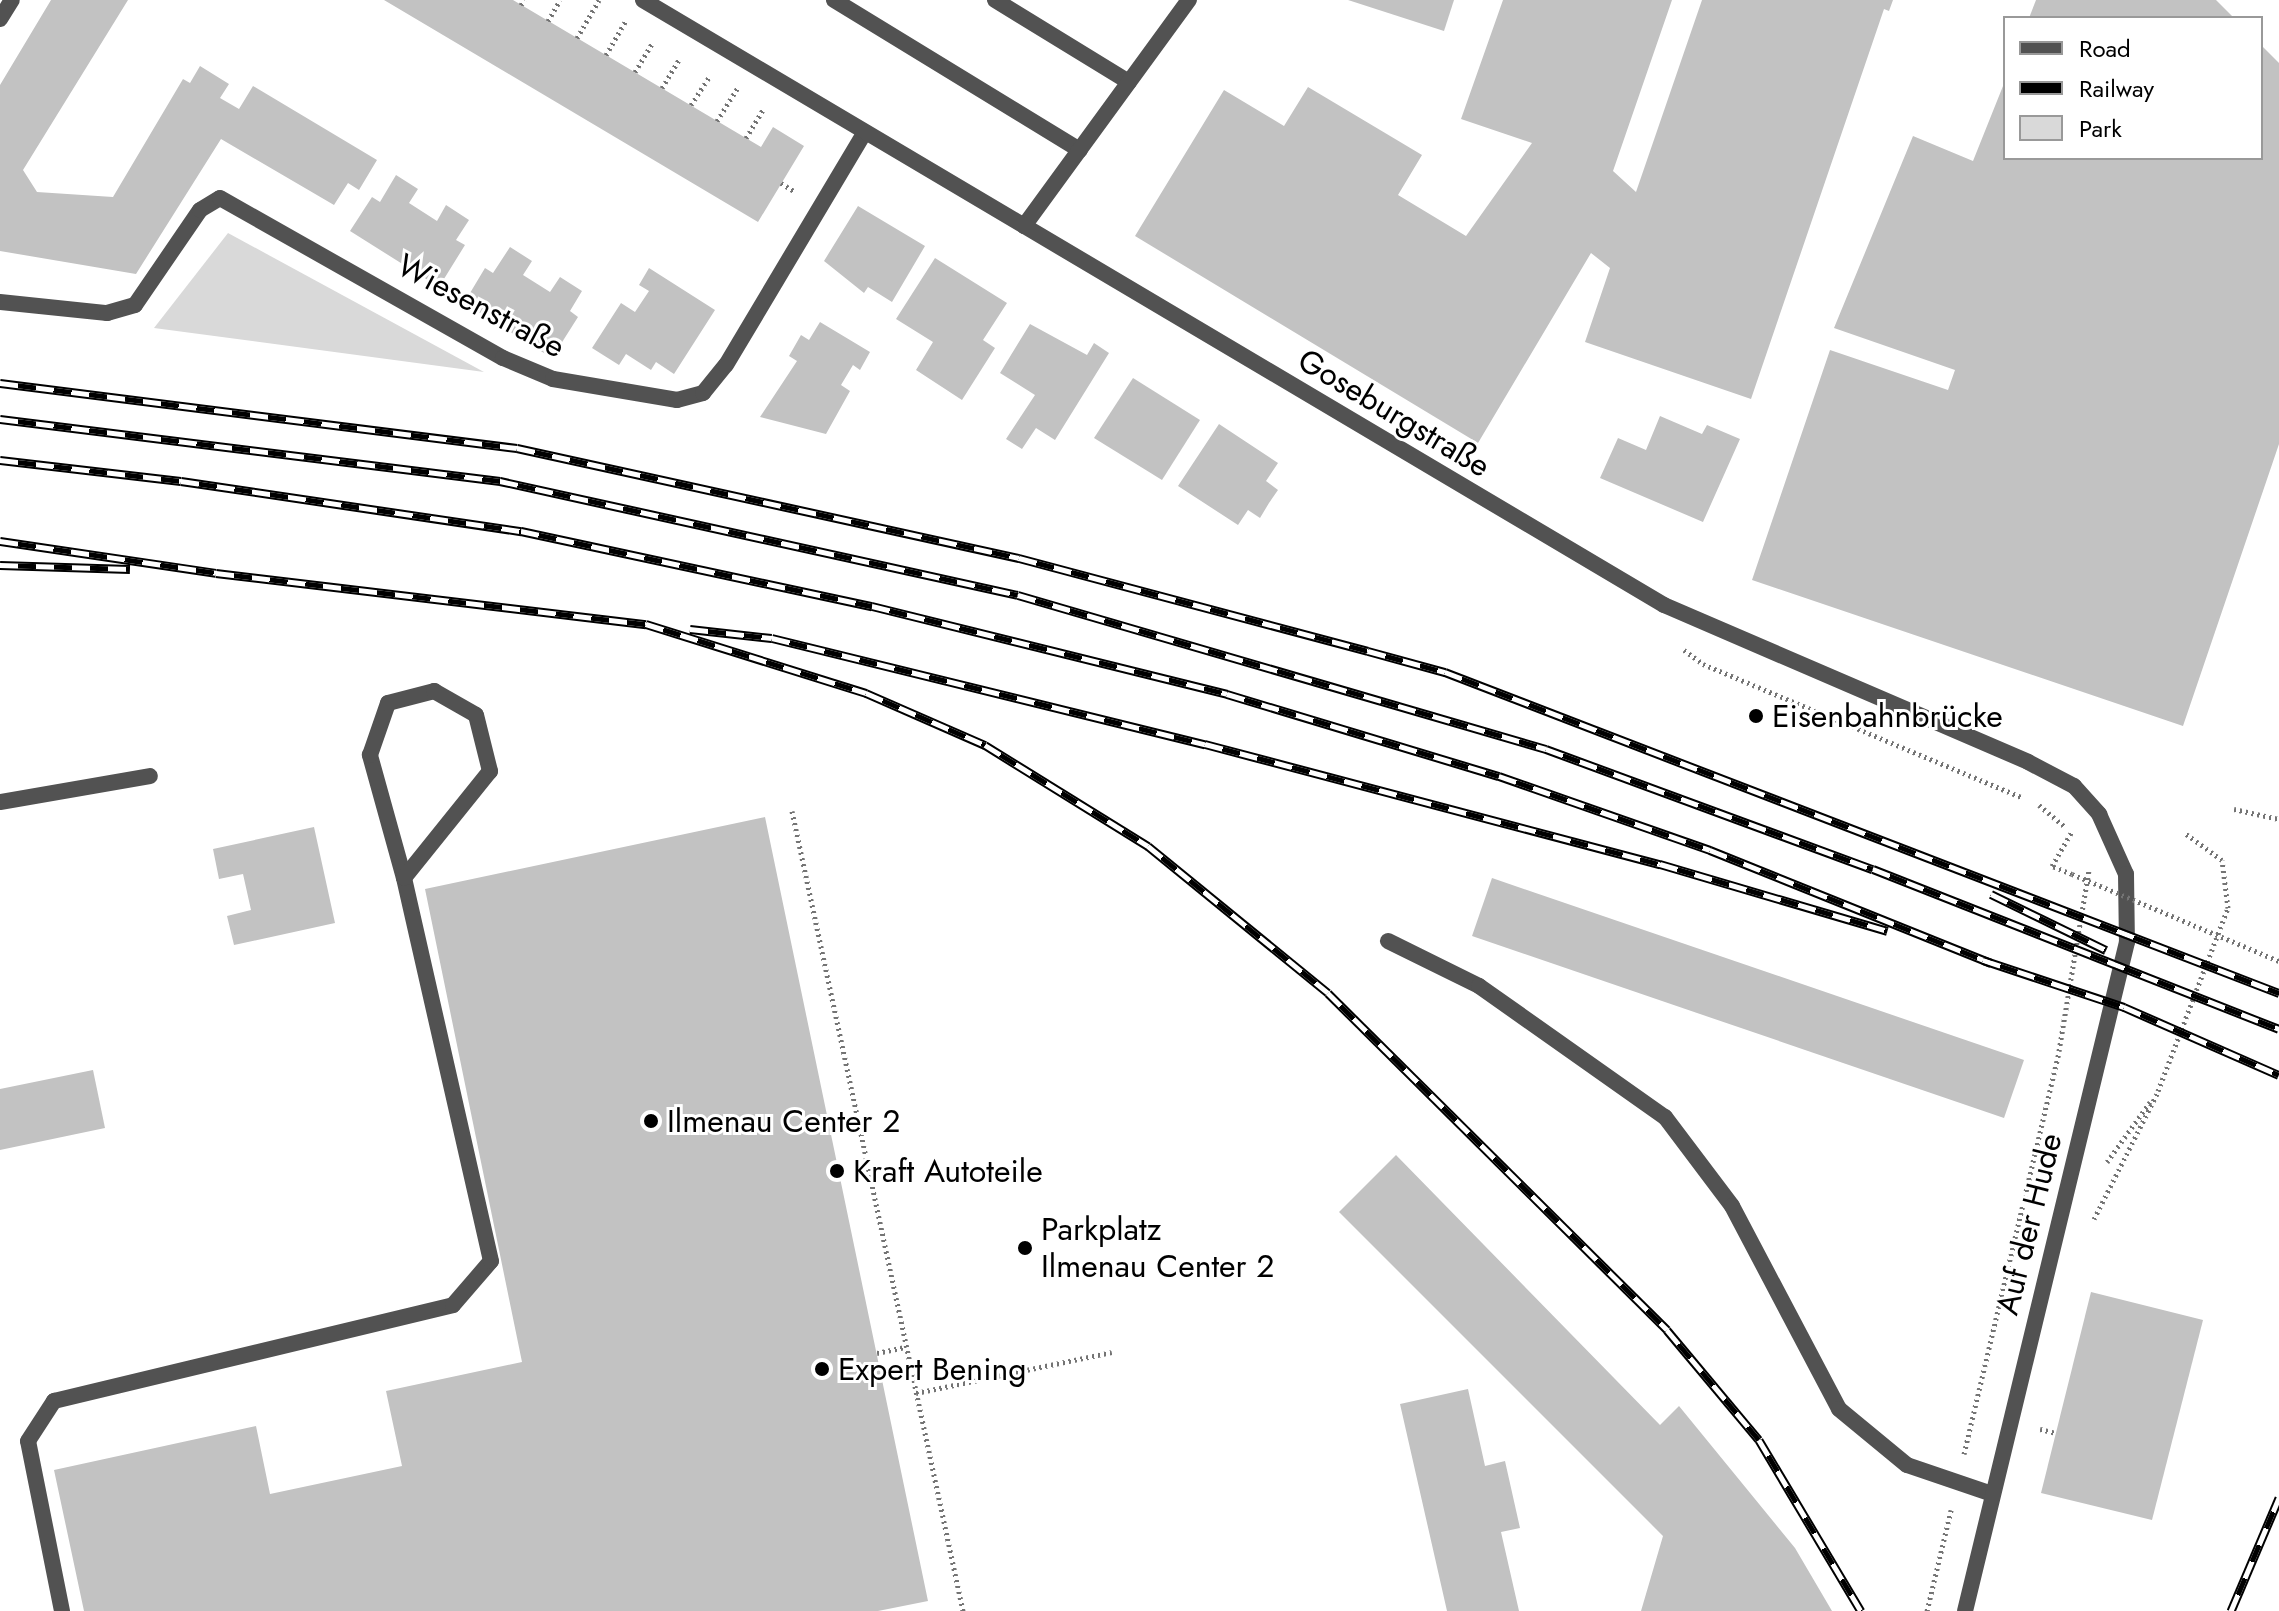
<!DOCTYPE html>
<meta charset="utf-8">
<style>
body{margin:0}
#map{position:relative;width:2279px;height:1611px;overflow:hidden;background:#fff;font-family:Jost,sans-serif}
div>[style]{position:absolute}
.green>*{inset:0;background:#d9d9d9}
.building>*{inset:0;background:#c2c2c2}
.path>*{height:5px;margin-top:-2.5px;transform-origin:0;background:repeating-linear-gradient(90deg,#747474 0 2px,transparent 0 6px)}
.service>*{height:16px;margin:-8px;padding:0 8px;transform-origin:8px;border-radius:8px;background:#525252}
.minor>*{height:16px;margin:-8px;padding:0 8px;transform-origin:8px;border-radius:8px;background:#525252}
.tertiary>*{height:16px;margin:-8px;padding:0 8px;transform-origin:8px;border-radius:8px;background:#525252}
.rail>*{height:9px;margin-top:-4.5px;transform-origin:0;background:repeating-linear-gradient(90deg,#fff 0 18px,#000 0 36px);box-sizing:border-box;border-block:2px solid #000}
.path-bridge>*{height:5px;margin-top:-2.5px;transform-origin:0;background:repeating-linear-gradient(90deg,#747474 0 2px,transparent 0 6px)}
.dots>*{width:22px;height:22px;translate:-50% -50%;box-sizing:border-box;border:4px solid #fff;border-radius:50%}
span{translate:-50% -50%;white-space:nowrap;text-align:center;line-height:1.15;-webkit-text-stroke:6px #fff;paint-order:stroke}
.street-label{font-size:32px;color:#000}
.poi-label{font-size:32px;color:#000}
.left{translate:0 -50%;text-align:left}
.legend{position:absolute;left:2003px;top:16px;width:260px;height:144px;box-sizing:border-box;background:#fff;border:2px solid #999;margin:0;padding:10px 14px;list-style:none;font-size:24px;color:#000}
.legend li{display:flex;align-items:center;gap:16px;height:40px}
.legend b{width:40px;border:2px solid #999}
</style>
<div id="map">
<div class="green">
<i style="clip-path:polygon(228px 233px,484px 372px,154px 328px)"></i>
</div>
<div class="building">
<i style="clip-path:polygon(51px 0,128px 0,23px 170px,37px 192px,113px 197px,183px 79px,190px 83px,200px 66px,229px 84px,220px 98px,239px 109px,253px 86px,377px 160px,359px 190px,348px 183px,334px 205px,221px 139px,136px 274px,0 251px,0 85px)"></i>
<i style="clip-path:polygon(384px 0,513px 0,761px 147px,773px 127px,804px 146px,758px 222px)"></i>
<i style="clip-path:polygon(1348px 0,1454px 0,1444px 31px)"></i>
<i style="clip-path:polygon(1503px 0,1672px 0,1613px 171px,1636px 192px,1702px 0,1893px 0,1889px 11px,1884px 9px,1751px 399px,1585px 342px,1610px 268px,1591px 253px,1478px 443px,1135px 236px,1224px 90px,1284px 126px,1308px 87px,1422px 155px,1398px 195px,1466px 236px,1532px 143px,1461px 119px)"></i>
<i style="clip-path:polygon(2036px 0,2216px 0,2234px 18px,2029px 18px)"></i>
<i style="clip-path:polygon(2261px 45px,2279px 63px,2279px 444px,2183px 726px,1752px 580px,1830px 350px,1948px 390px,1955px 370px,1834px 328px,1913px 136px,1973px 161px,2005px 81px,2005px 158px,2261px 158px)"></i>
<i style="clip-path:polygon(396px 175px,418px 189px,409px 203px,437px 221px,446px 205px,469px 220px,456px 240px,465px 245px,439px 287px,350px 231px,372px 197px,380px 202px)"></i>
<i style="clip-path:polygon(858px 206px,925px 246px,892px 302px,868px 287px,864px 293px,824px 261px)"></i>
<i style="clip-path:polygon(510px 247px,532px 261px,523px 275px,550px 292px,560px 277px,582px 291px,570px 311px,578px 317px,552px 358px,464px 303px,485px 268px,493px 273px)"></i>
<i style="clip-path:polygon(935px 258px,1007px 303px,983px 340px,995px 348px,962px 400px,916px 370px,933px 342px,896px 319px)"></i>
<i style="clip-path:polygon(649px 268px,715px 310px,674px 374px,656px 362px,651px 370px,626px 354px,619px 365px,592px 348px,621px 303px,635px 312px,649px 291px,639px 285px)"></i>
<i style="clip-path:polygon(820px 322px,870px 352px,860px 370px,853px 365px,841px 385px,850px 391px,826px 434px,760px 417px,797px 361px,789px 356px,801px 335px,809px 340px)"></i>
<i style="clip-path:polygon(1030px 324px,1087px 355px,1094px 343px,1109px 353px,1055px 440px,1036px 428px,1022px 449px,1006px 439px,1035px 395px,1000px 373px)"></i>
<i style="clip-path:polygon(1133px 378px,1200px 420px,1162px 480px,1094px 438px)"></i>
<i style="clip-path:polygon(1660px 416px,1702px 434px,1707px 425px,1740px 439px,1703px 522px,1600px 478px,1618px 438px,1646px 450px)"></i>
<i style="clip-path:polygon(1219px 424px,1278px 463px,1266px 481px,1278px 490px,1269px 503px,1260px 518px,1248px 510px,1238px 525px,1178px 486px)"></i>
<i style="clip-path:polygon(765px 817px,928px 1601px,878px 1611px,84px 1611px,54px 1470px,256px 1426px,270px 1494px,402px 1466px,386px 1391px,522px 1362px,425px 889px)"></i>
<i style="clip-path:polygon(314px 827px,335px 923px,234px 945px,227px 916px,251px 910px,243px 874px,219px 879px,213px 849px)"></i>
<i style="clip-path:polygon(1492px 878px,2024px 1060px,2004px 1118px,1472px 936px)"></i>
<i style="clip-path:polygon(93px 1070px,105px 1128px,0 1150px,0 1089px)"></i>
<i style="clip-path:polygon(1396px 1155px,1660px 1425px,1679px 1406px,1795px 1548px,1832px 1611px,1641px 1611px,1663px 1536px,1339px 1212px)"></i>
<i style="clip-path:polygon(2091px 1292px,2203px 1320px,2152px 1520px,2041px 1493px)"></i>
<i style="clip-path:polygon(1468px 1389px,1485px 1466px,1505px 1461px,1520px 1528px,1501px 1532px,1519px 1611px,1447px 1611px,1400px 1404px)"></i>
</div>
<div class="path">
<i style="left:521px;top:5px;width:6px;rotate:-59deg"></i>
<i style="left:548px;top:21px;width:24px;rotate:-60deg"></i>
<i style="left:577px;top:38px;width:44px;rotate:-59.9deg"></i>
<i style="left:606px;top:55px;width:39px;rotate:-60deg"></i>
<i style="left:635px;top:72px;width:35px;rotate:-59deg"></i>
<i style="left:662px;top:88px;width:35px;rotate:-59deg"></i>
<i style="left:691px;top:105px;width:35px;rotate:-57deg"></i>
<i style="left:717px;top:121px;width:39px;rotate:-58deg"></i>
<i style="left:746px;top:138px;width:35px;rotate:-59deg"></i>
<i style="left:781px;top:183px;width:15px;rotate:32deg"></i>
<i style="left:1684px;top:650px;width:24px;rotate:36deg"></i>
<i style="left:1703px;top:664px;width:347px;rotate:22.7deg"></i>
<i style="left:2039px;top:805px;width:34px;rotate:40deg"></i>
<i style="left:2234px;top:809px;width:46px;rotate:12.5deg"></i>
<i style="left:792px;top:811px;width:818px;rotate:77.93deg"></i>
<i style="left:2072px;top:874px;width:22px;rotate:-158deg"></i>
<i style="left:2052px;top:866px;width:39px;rotate:-60deg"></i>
<i style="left:2158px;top:1091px;width:196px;rotate:-69.1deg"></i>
<i style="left:2228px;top:908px;width:48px;rotate:-97.1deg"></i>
<i style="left:2222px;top:860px;width:46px;rotate:-143.9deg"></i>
<i style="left:2107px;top:1162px;width:74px;rotate:-54.4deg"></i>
<i style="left:2094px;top:1219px;width:144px;rotate:-63.3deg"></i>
<i style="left:877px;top:1353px;width:30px;rotate:-12deg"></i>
<i style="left:916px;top:1393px;width:200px;rotate:-11.8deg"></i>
<i style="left:2040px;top:1429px;width:16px;rotate:14deg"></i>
<i style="left:1964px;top:1454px;width:414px;rotate:-76.7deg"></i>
<i style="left:2059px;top:1051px;width:184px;rotate:-80.6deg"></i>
<i style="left:1927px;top:1611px;width:104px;rotate:-76.6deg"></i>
</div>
<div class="service">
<i style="left:834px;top:0;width:288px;rotate:31.4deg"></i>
<i style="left:995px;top:0;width:157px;rotate:31.5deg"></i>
<i style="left:1024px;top:226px;width:280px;rotate:-53.9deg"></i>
<i style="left:0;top:802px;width:152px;rotate:-9.8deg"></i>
<i style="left:1388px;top:941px;width:102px;rotate:26.3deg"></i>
<i style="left:1479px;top:986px;width:228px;rotate:35.2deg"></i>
<i style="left:1665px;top:1117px;width:111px;rotate:53deg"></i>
<i style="left:1732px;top:1206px;width:229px;rotate:62.2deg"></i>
<i style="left:1839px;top:1409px;width:88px;rotate:39.5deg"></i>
<i style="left:1907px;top:1465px;width:90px;rotate:18.8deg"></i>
<i style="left:62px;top:1611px;width:173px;rotate:-101.3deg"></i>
<i style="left:28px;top:1441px;width:48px;rotate:-57deg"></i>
<i style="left:54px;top:1401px;width:410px;rotate:-13.5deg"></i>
<i style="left:453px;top:1305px;width:58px;rotate:-49.2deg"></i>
<i style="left:491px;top:1261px;width:393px;rotate:-102.8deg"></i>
<i style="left:404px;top:878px;width:128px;rotate:-105.5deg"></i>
<i style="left:370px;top:755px;width:55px;rotate:-70.9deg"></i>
<i style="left:388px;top:703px;width:48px;rotate:-14.6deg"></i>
<i style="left:434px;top:691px;width:48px;rotate:29.7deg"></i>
<i style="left:476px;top:715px;width:58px;rotate:76deg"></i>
<i style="left:490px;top:771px;width:137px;rotate:128.8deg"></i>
</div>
<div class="minor">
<i style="left:0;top:19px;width:22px;rotate:-58deg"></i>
<i style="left:0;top:302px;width:108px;rotate:5.9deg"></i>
<i style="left:107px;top:313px;width:29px;rotate:-16deg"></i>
<i style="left:135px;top:305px;width:115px;rotate:-55.6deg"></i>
<i style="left:200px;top:210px;width:23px;rotate:-31deg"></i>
<i style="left:220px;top:198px;width:325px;rotate:29.5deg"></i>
<i style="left:503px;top:358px;width:54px;rotate:22.8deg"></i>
<i style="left:553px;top:379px;width:126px;rotate:9.6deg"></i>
<i style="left:677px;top:400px;width:27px;rotate:-15deg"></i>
<i style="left:703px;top:393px;width:36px;rotate:-51deg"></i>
<i style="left:726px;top:365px;width:271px;rotate:-59.2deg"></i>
</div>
<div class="tertiary">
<i style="left:643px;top:0;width:1187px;rotate:30.65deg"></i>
<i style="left:1664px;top:605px;width:396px;rotate:23.3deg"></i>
<i style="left:2028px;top:762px;width:52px;rotate:27.6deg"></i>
<i style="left:2074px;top:786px;width:38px;rotate:48deg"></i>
<i style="left:2099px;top:814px;width:66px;rotate:65.8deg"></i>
<i style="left:2126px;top:874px;width:68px;rotate:89.2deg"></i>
<i style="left:2127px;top:942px;width:688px;rotate:103.61deg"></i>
</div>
<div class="rail">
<i style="left:0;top:383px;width:521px;rotate:7.17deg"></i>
<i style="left:517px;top:448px;width:514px;rotate:12.36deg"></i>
<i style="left:1019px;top:558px;width:361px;rotate:14.9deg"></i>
<i style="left:1368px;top:651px;width:80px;rotate:15.3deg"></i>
<i style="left:1445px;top:672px;width:894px;rotate:21.05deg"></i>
<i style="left:0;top:419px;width:504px;rotate:7.07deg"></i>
<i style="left:500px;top:481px;width:530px;rotate:12.41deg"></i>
<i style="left:1018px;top:595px;width:550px;rotate:16.26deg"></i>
<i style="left:1546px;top:749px;width:348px;rotate:20.2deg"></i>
<i style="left:1873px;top:869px;width:436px;rotate:21.5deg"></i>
<i style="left:0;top:460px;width:182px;rotate:6.6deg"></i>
<i style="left:181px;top:481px;width:344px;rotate:8.4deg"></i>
<i style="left:521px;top:531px;width:359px;rotate:12.1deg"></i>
<i style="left:872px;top:606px;width:366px;rotate:13.9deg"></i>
<i style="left:1227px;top:694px;width:284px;rotate:16.8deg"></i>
<i style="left:1499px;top:776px;width:224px;rotate:19.3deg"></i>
<i style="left:1710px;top:850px;width:303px;rotate:21.9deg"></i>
<i style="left:0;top:541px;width:218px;rotate:8.4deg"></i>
<i style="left:216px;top:573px;width:433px;rotate:6.8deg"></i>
<i style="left:646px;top:624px;width:231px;rotate:17.4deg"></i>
<i style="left:866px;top:693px;width:130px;rotate:23.6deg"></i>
<i style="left:985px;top:745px;width:192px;rotate:31.8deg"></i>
<i style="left:1148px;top:846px;width:232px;rotate:39.2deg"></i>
<i style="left:1328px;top:993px;width:478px;rotate:44.8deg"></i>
<i style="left:1667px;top:1330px;width:143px;rotate:50.1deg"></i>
<i style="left:1759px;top:1440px;width:199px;rotate:59.2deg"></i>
<i style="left:0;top:565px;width:130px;rotate:1.8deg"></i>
<i style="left:690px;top:629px;width:82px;rotate:6.3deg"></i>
<i style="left:772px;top:638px;width:446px;rotate:13.8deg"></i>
<i style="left:1205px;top:744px;width:471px;rotate:14.8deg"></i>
<i style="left:1660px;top:864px;width:237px;rotate:16.4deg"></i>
<i style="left:1991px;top:894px;width:128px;rotate:26deg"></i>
<i style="left:1983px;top:960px;width:149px;rotate:18.4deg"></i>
<i style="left:2124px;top:1007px;width:169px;rotate:23.7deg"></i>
<i style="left:2231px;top:1611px;width:123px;rotate:-67deg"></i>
</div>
<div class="path-bridge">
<i style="left:2072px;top:874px;width:225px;rotate:22.8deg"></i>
</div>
<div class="dots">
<i style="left:1756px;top:716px;background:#000"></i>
<i style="left:651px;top:1121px;background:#000"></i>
<i style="left:837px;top:1171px;background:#000"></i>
<i style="left:1025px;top:1248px;background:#000"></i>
<i style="left:822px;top:1369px;background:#000"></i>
</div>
<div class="street-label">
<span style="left:481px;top:306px;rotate:28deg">Wiesenstraße</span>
<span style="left:1394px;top:413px;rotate:31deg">Goseburgstraße</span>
<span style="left:2029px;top:1224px;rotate:-76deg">Auf der Hude</span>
</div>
<div class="poi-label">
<span class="left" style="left:1772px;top:716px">Eisenbahnbrücke</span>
<span class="left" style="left:667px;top:1121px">Ilmenau Center 2</span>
<span class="left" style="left:853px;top:1171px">Kraft Autoteile</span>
<span class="left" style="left:1041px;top:1248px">Parkplatz<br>Ilmenau Center 2</span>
<span class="left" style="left:838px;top:1369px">Expert Bening</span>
</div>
<ul class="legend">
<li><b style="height:10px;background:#525252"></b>Road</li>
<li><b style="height:10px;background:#000"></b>Railway</li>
<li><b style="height:22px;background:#d9d9d9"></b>Park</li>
</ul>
</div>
